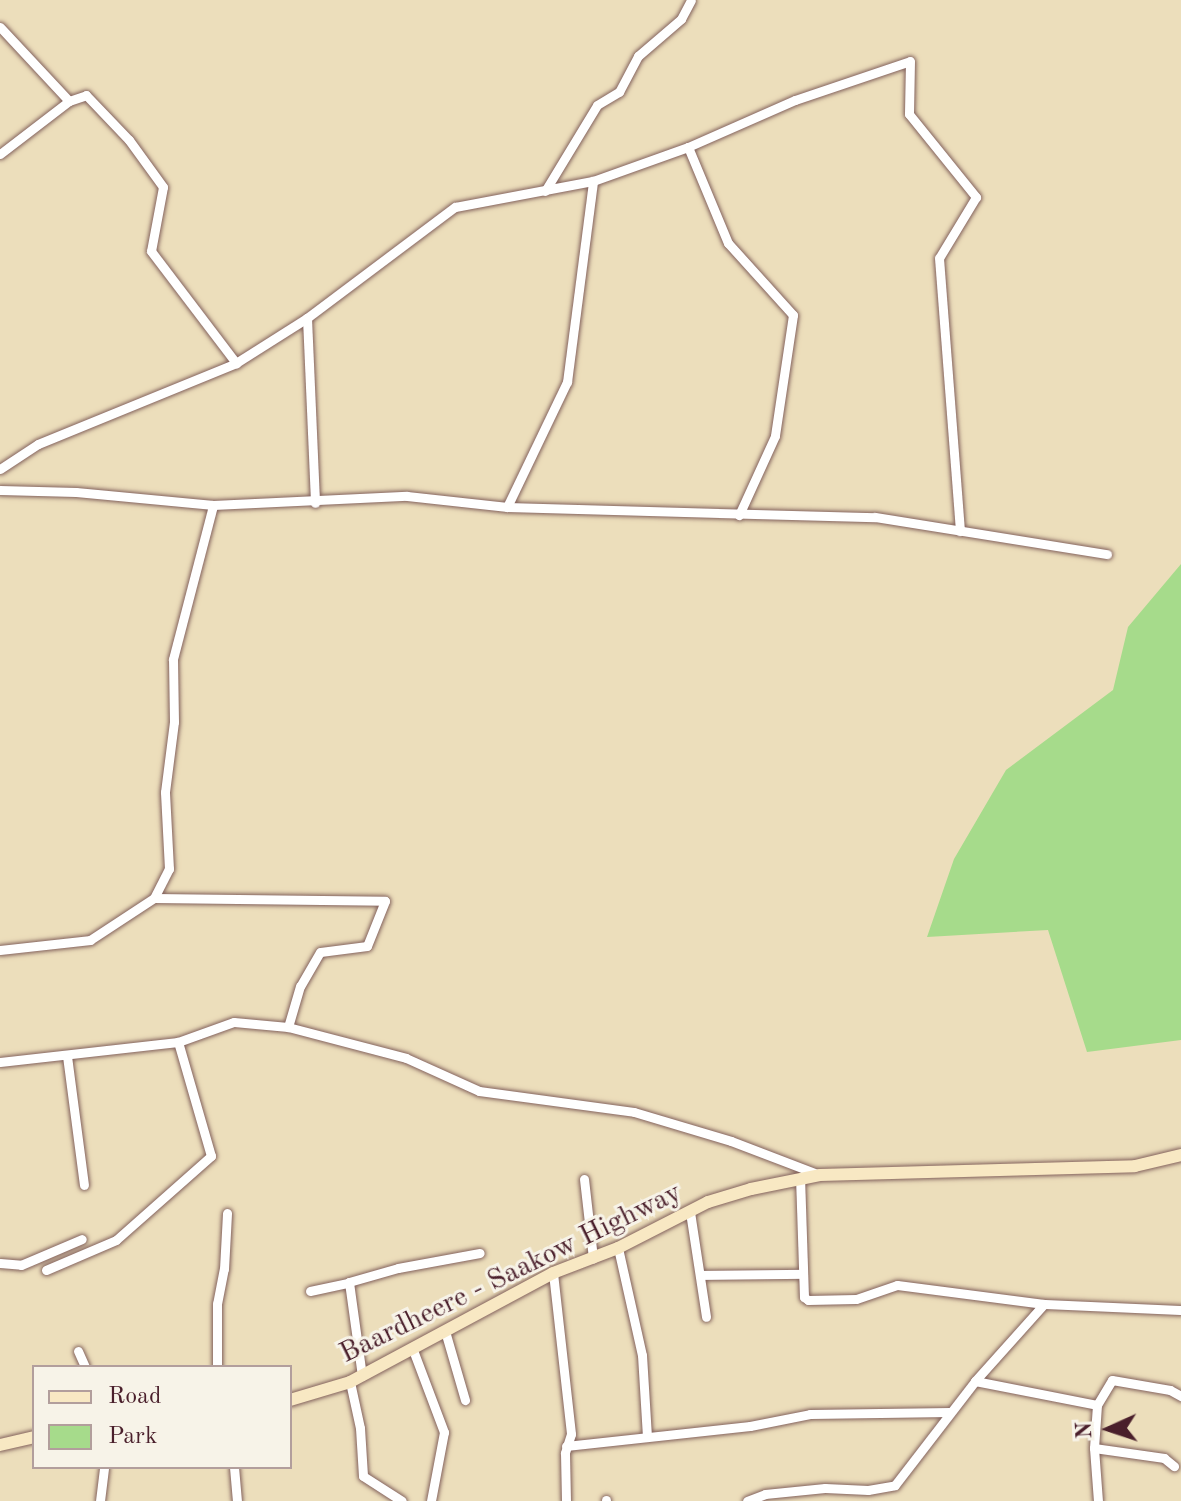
<!DOCTYPE html>
<style>
body{margin:0}
#map{position:relative;width:1181px;height:1501px;overflow:hidden;background:#ecdebb;font-family:"Old Standard TT",serif}
div>[style]{position:absolute}
.green>*{inset:0;background:#a6db8b}
.roads{filter:drop-shadow(0 0 2px #83625d) drop-shadow(0 0 2px #83625d)}
.minor>*{height:9px;margin:-4.5px;padding:0 4.5px;transform-origin:4.5px;border-radius:4.5px;background:#fff}
.secondary>*{height:12px;margin:-6px;padding:0 6px;transform-origin:6px;border-radius:6px;background:#f8e8c3}
span{translate:-50% -50%;white-space:nowrap;text-align:center;line-height:1.15;-webkit-text-stroke:6px #f7f3e8;paint-order:stroke}
.street-label{font-size:28px;color:#4a1f2b}
.legend{position:absolute;left:32px;top:1365px;width:260px;height:104px;box-sizing:border-box;background:#f7f3e8;border:2px solid #b29e9c;margin:0;padding:10px 14px;list-style:none;font-size:24px;color:#4a1f2b}
.legend li{display:flex;align-items:center;gap:16px;height:40px}
.legend b{width:40px;border:2px solid #b29e9c}
.north{position:absolute;left:1069px;top:1389px;width:80px;height:80px;-webkit-text-stroke:6px #f7f3e8;paint-order:stroke;rotate:267deg;font-size:22px;font-weight:700;line-height:32px;text-align:center;color:#4a1f2b}
.north::after{content:'';display:block;margin:auto;width:28px;height:36px;background:#4a1f2b;clip-path:polygon(50% 0,100% 100%,50% 72%,0 100%)}
</style>
<div id="map">
<div class="green">
<i style="clip-path:polygon(1181px 564px,1181px 1040px,1087px 1052px,1048px 930px,927px 937px,954px 859px,1006px 770px,1113px 690px,1128px 627px)"></i>
</div>
<div class="roads">
<div class="minor">
<i style="left:0;top:27px;width:101px;rotate:47deg"></i>
<i style="left:688px;top:147px;width:117px;rotate:-23.7deg"></i>
<i style="left:795px;top:100px;width:121px;rotate:-18.7deg"></i>
<i style="left:910px;top:61px;width:53px;rotate:91.1deg"></i>
<i style="left:909px;top:114px;width:107px;rotate:51.1deg"></i>
<i style="left:976px;top:197px;width:71px;rotate:121.2deg"></i>
<i style="left:939px;top:258px;width:274px;rotate:85.6deg"></i>
<i style="left:0;top:154px;width:87px;rotate:-37.5deg"></i>
<i style="left:69px;top:101px;width:18px;rotate:-19deg"></i>
<i style="left:86px;top:95px;width:62px;rotate:46.3deg"></i>
<i style="left:129px;top:140px;width:58px;rotate:54.1deg"></i>
<i style="left:163px;top:187px;width:65px;rotate:100.6deg"></i>
<i style="left:151px;top:251px;width:141px;rotate:52.8deg"></i>
<i style="left:545px;top:191px;width:100px;rotate:-58.8deg"></i>
<i style="left:597px;top:105px;width:26px;rotate:-31deg"></i>
<i style="left:619px;top:92px;width:41px;rotate:-62.2deg"></i>
<i style="left:638px;top:56px;width:57px;rotate:-40.7deg"></i>
<i style="left:681px;top:19px;width:21px;rotate:-62deg"></i>
<i style="left:307px;top:318px;width:185px;rotate:87.5deg"></i>
<i style="left:0;top:469px;width:45px;rotate:-33.3deg"></i>
<i style="left:38px;top:444px;width:214px;rotate:-22.2deg"></i>
<i style="left:236px;top:363px;width:84px;rotate:-32.4deg"></i>
<i style="left:307px;top:318px;width:185px;rotate:-36.9deg"></i>
<i style="left:455px;top:207px;width:140px;rotate:-10.7deg"></i>
<i style="left:593px;top:181px;width:101px;rotate:-19.7deg"></i>
<i style="left:688px;top:147px;width:104px;rotate:67.4deg"></i>
<i style="left:728px;top:243px;width:97px;rotate:47.9deg"></i>
<i style="left:793px;top:315px;width:122px;rotate:98.5deg"></i>
<i style="left:775px;top:436px;width:87px;rotate:114.5deg"></i>
<i style="left:0;top:490px;width:76px;rotate:1.5deg"></i>
<i style="left:76px;top:492px;width:138px;rotate:5.4deg"></i>
<i style="left:213px;top:505px;width:194px;rotate:-2.7deg"></i>
<i style="left:407px;top:496px;width:101px;rotate:6.3deg"></i>
<i style="left:507px;top:507px;width:368px;rotate:1.6deg"></i>
<i style="left:875px;top:517px;width:235px;rotate:9.1deg"></i>
<i style="left:507px;top:507px;width:139px;rotate:-64.4deg"></i>
<i style="left:567px;top:382px;width:203px;rotate:-82.6deg"></i>
<i style="left:154px;top:898px;width:33px;rotate:-63deg"></i>
<i style="left:169px;top:869px;width:77px;rotate:-93deg"></i>
<i style="left:165px;top:792px;width:71px;rotate:-82.7deg"></i>
<i style="left:174px;top:722px;width:63px;rotate:-90.9deg"></i>
<i style="left:173px;top:659px;width:159px;rotate:-75.4deg"></i>
<i style="left:0;top:950px;width:91px;rotate:-6.3deg"></i>
<i style="left:90px;top:940px;width:77px;rotate:-33.3deg"></i>
<i style="left:154px;top:898px;width:231px;rotate:0.7deg"></i>
<i style="left:385px;top:901px;width:48px;rotate:111.8deg"></i>
<i style="left:367px;top:946px;width:47px;rotate:172.7deg"></i>
<i style="left:320px;top:952px;width:39px;rotate:120deg"></i>
<i style="left:300px;top:986px;width:43px;rotate:106.3deg"></i>
<i style="left:67px;top:1056px;width:130px;rotate:82.5deg"></i>
<i style="left:0;top:1062px;width:179px;rotate:-6.4deg"></i>
<i style="left:178px;top:1042px;width:59px;rotate:-19.7deg"></i>
<i style="left:234px;top:1022px;width:54px;rotate:5.3deg"></i>
<i style="left:288px;top:1027px;width:122px;rotate:14.7deg"></i>
<i style="left:406px;top:1058px;width:80px;rotate:24.3deg"></i>
<i style="left:479px;top:1091px;width:156px;rotate:7.7deg"></i>
<i style="left:634px;top:1112px;width:101px;rotate:16.6deg"></i>
<i style="left:731px;top:1141px;width:95px;rotate:20.9deg"></i>
<i style="left:584px;top:1179px;width:80px;rotate:83.5deg"></i>
<i style="left:690px;top:1212px;width:106px;rotate:81.3deg"></i>
<i style="left:618px;top:1248px;width:110px;rotate:77.4deg"></i>
<i style="left:642px;top:1355px;width:82px;rotate:86.5deg"></i>
<i style="left:0;top:1263px;width:21px;rotate:5deg"></i>
<i style="left:21px;top:1265px;width:66px;rotate:-23.1deg"></i>
<i style="left:46px;top:1270px;width:76px;rotate:-23.2deg"></i>
<i style="left:116px;top:1240px;width:127px;rotate:-41.5deg"></i>
<i style="left:211px;top:1156px;width:119px;rotate:-106.1deg"></i>
<i style="left:553px;top:1273px;width:162px;rotate:83.6deg"></i>
<i style="left:571px;top:1434px;width:20px;rotate:108deg"></i>
<i style="left:565px;top:1453px;width:48px;rotate:88.8deg"></i>
<i style="left:700px;top:1275px;width:103px;rotate:-0.6deg"></i>
<i style="left:310px;top:1291px;width:40px;rotate:-12deg"></i>
<i style="left:1044px;top:1304px;width:137px;rotate:2.5deg"></i>
<i style="left:445px;top:1331px;width:72px;rotate:73.8deg"></i>
<i style="left:413px;top:1350px;width:88px;rotate:69.3deg"></i>
<i style="left:444px;top:1432px;width:70px;rotate:100.7deg"></i>
<i style="left:78px;top:1351px;width:17px;rotate:66deg"></i>
<i style="left:217px;top:1367px;width:63px;rotate:-90deg"></i>
<i style="left:217px;top:1304px;width:36px;rotate:-79deg"></i>
<i style="left:224px;top:1269px;width:56px;rotate:-86.9deg"></i>
<i style="left:362px;top:1376px;width:95px;rotate:-97.9deg"></i>
<i style="left:349px;top:1282px;width:51px;rotate:-15.9deg"></i>
<i style="left:398px;top:1268px;width:83px;rotate:-10.4deg"></i>
<i style="left:975px;top:1381px;width:124px;rotate:11.1deg"></i>
<i style="left:1097px;top:1405px;width:43px;rotate:94deg"></i>
<i style="left:1094px;top:1448px;width:53px;rotate:85.7deg"></i>
<i style="left:350px;top:1382px;width:47px;rotate:77.7deg"></i>
<i style="left:360px;top:1428px;width:48px;rotate:86.4deg"></i>
<i style="left:363px;top:1476px;width:46px;rotate:32.7deg"></i>
<i style="left:1097px;top:1405px;width:29px;rotate:-59deg"></i>
<i style="left:1112px;top:1380px;width:59px;rotate:9.8deg"></i>
<i style="left:1170px;top:1390px;width:13px;rotate:29deg"></i>
<i style="left:566px;top:1446px;width:185px;rotate:-6.2deg"></i>
<i style="left:750px;top:1426px;width:61px;rotate:-11.3deg"></i>
<i style="left:810px;top:1414px;width:140px;rotate:-0.8deg"></i>
<i style="left:1094px;top:1448px;width:71px;rotate:8.1deg"></i>
<i style="left:1164px;top:1458px;width:13px;rotate:39deg"></i>
<i style="left:234px;top:1467px;width:34px;rotate:85deg"></i>
<i style="left:606px;top:1500px;width:1px;rotate:90deg"></i>
<i style="left:100px;top:1501px;width:34px;rotate:-83deg"></i>
<i style="left:747px;top:1501px;width:19px;rotate:-21deg"></i>
<i style="left:765px;top:1494px;width:60px;rotate:-5.7deg"></i>
<i style="left:825px;top:1488px;width:43px;rotate:2.7deg"></i>
<i style="left:868px;top:1490px;width:27px;rotate:-10deg"></i>
<i style="left:895px;top:1485px;width:131px;rotate:-52.4deg"></i>
<i style="left:975px;top:1381px;width:103px;rotate:-48.1deg"></i>
<i style="left:1044px;top:1304px;width:148px;rotate:-172.6deg"></i>
<i style="left:897px;top:1285px;width:43px;rotate:161.1deg"></i>
<i style="left:856px;top:1299px;width:48px;rotate:178.8deg"></i>
<i style="left:808px;top:1300px;width:5px;rotate:-143deg"></i>
<i style="left:804px;top:1297px;width:118px;rotate:-91.9deg"></i>
</div>
<div class="secondary">
<i style="left:290px;top:1400px;width:63px;rotate:-16.7deg"></i>
<i style="left:350px;top:1382px;width:230px;rotate:-28.2deg"></i>
<i style="left:553px;top:1273px;width:70px;rotate:-21deg"></i>
<i style="left:618px;top:1248px;width:101px;rotate:-27.1deg"></i>
<i style="left:708px;top:1202px;width:45px;rotate:-16.8deg"></i>
<i style="left:751px;top:1189px;width:70px;rotate:-11.5deg"></i>
<i style="left:820px;top:1175px;width:315px;rotate:-1.6deg"></i>
<i style="left:1135px;top:1166px;width:47px;rotate:-13.4deg"></i>
<i style="left:0;top:1445px;width:35px;rotate:-13deg"></i>
</div>
</div>
<div class="street-label">
<span style="left:511px;top:1274px;rotate:-26deg">Baardheere - Saakow Highway</span>
</div>
<ul class="legend">
<li><b style="height:10px;background:#f8e8c3"></b>Road</li>
<li><b style="height:22px;background:#a6db8b"></b>Park</li>
</ul>
<div class="north">N</div>
</div>
